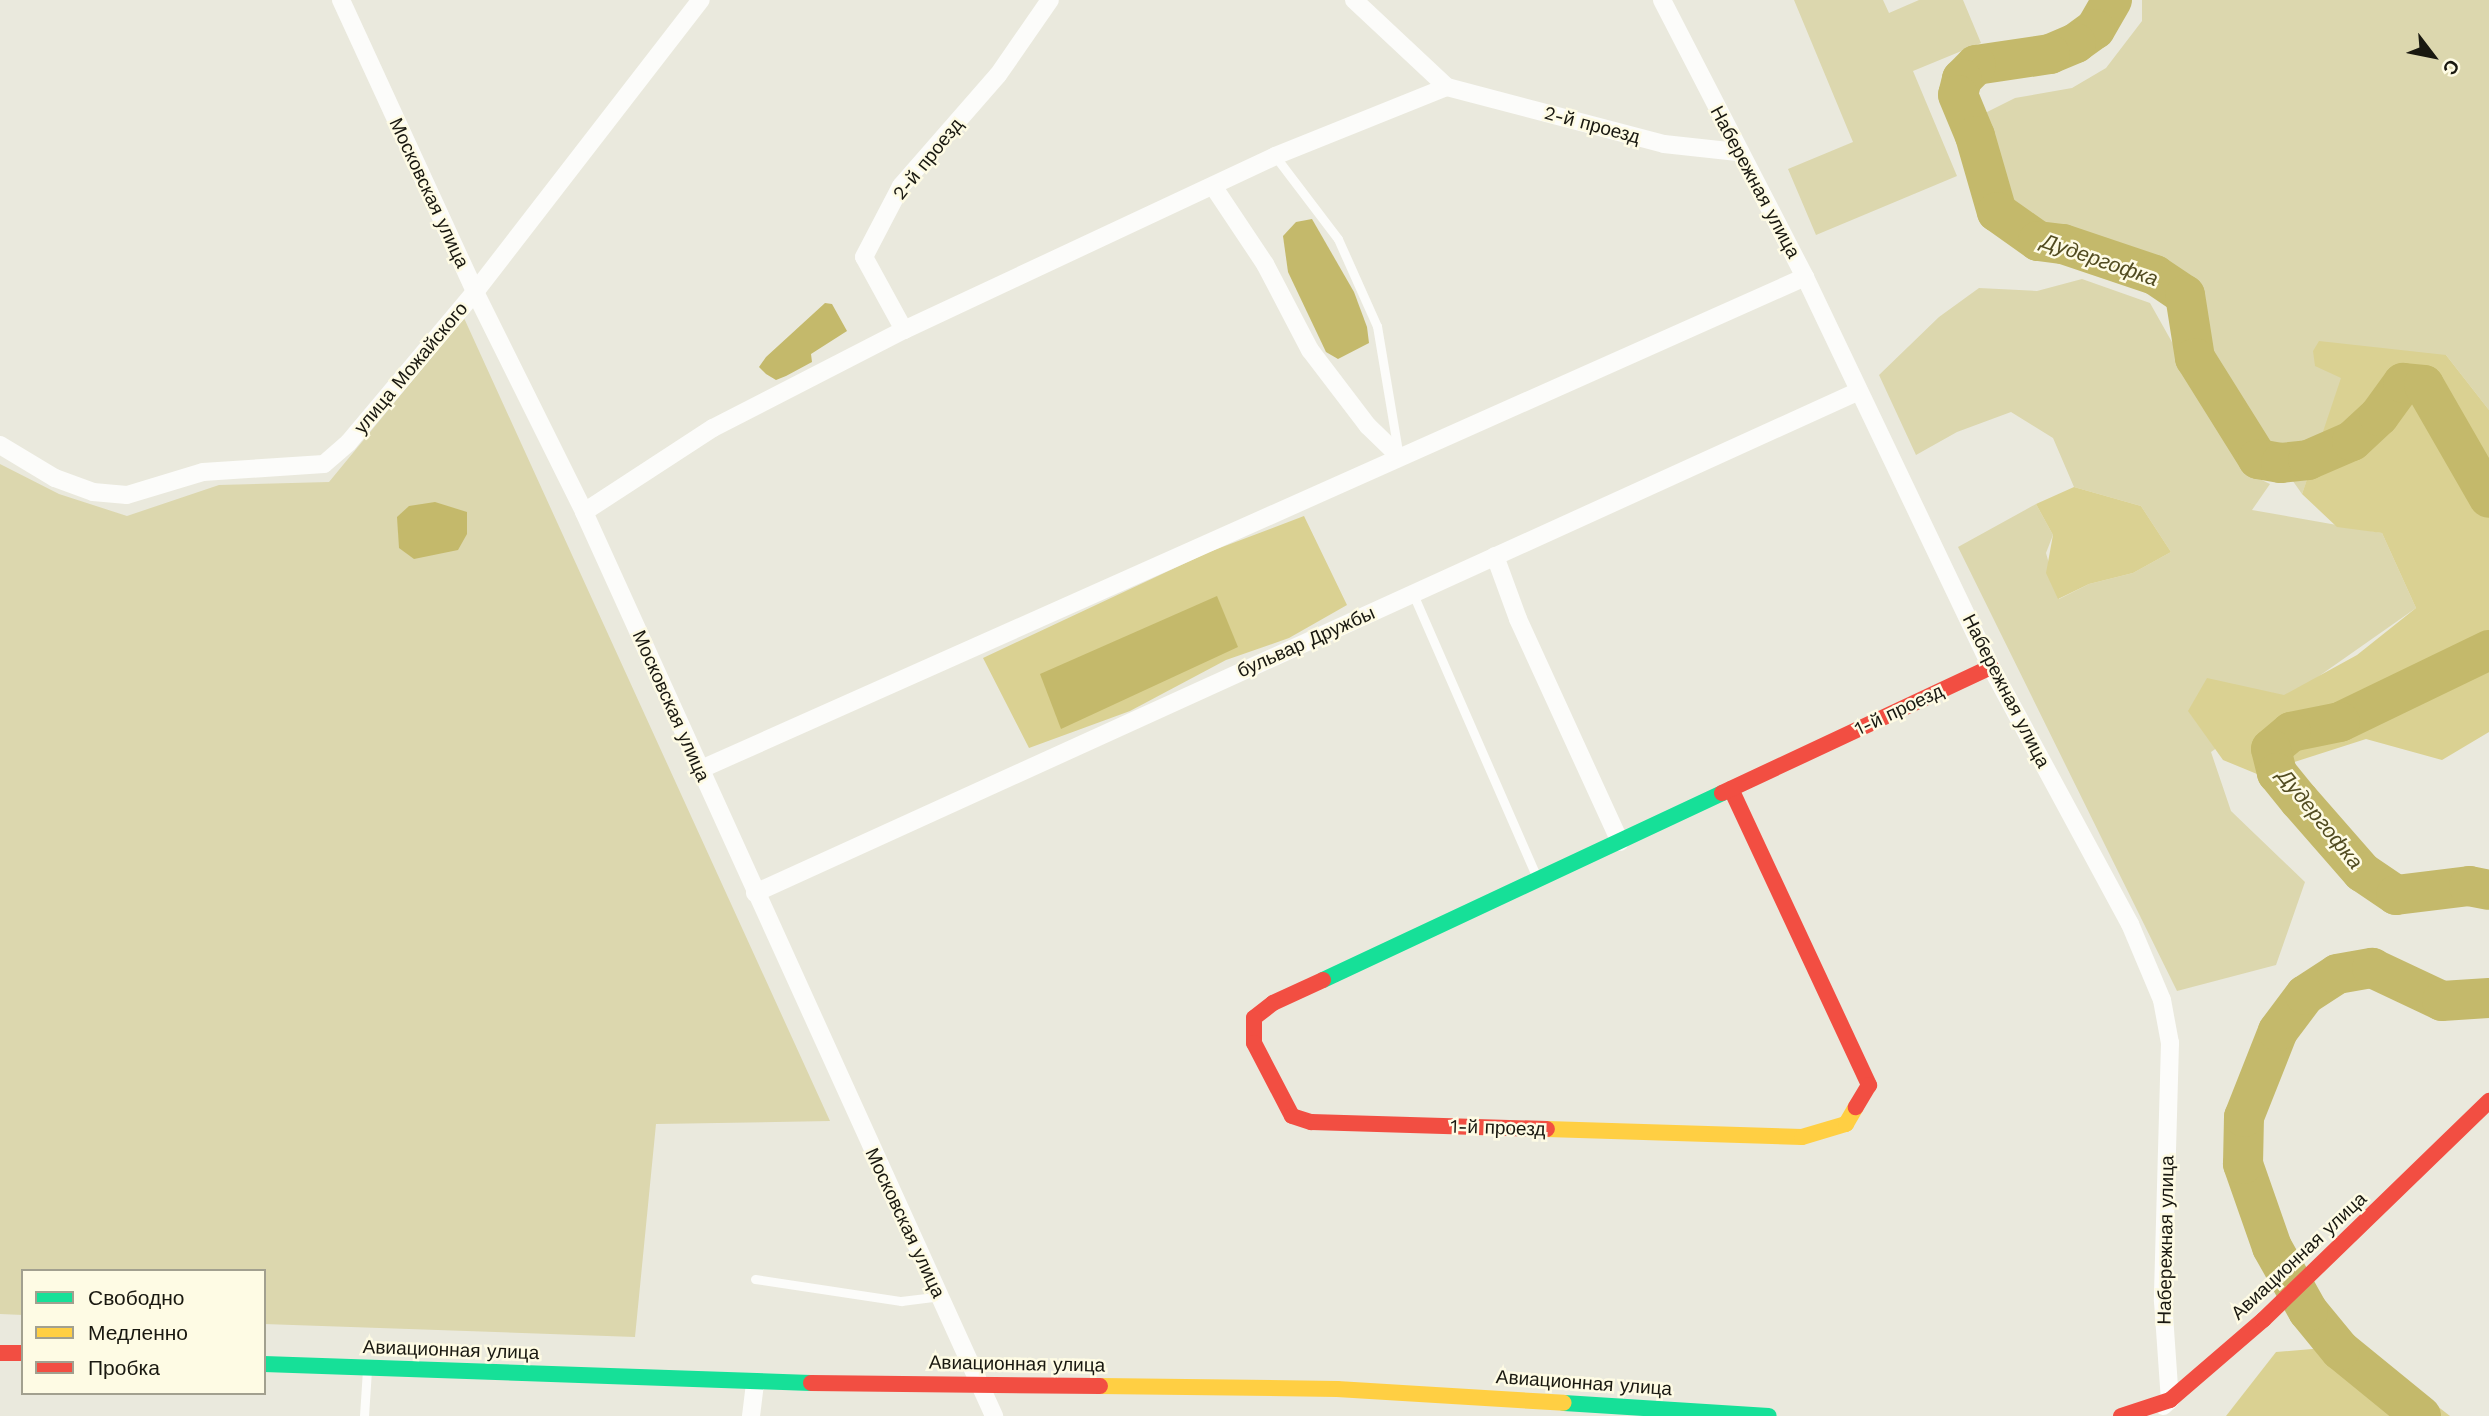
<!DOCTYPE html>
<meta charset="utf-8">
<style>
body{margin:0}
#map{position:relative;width:2489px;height:1416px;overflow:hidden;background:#eae9dd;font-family:"Work Sans",sans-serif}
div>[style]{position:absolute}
.green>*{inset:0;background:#dcd7ae}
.forest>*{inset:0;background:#dad192}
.water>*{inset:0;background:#c4b96b}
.river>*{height:40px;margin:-20px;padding:0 20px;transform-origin:20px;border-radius:20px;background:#c4b96b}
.lane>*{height:9px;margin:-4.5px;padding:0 4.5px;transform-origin:4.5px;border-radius:4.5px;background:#fcfcfa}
.street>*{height:18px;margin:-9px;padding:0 9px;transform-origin:9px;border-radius:9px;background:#fcfcfa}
.fast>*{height:16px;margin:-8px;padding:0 8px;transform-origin:8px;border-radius:8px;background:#16e098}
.slow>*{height:16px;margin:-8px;padding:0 8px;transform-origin:8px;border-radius:8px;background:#ffcf43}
.jam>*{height:16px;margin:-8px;padding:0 8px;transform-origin:8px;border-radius:8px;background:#f24e42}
span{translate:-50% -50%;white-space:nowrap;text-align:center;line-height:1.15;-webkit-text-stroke:5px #fefbe4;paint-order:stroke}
.street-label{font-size:19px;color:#191810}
.water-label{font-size:21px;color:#514b20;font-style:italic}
.legend{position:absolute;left:21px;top:1269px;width:245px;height:126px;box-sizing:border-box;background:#fefbe4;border:2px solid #a2a08f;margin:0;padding:9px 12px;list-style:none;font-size:21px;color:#191810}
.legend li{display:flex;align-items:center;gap:14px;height:35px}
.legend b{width:35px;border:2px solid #a2a08f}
.north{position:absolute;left:2398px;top:21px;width:70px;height:70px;-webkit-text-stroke:5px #fefbe4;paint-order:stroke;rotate:122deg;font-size:19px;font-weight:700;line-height:28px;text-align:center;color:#191810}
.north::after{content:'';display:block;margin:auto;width:24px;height:32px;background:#191810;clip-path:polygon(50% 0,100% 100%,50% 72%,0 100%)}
</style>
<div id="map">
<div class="green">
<i style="clip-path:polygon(1794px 0,1883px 0,1889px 13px,1919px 0,1963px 0,1981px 43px,1913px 71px,1957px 176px,1816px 235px,1788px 169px,1853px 142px)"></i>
<i style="clip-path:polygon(2142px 0,2489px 0,2489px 410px,2446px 355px,2342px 378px,2302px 494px,2219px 376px,2199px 291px,2150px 262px,2070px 234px,2026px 224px,2013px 212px,1985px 113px,2015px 98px,2072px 88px,2106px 68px,2142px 21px)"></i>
<i style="clip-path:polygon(2082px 279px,2150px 303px,2245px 472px,2270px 484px,2252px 510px,2382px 533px,2416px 608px,2211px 752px,2231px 811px,2305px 882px,2276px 965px,2177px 991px,1958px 547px,2036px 504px,2053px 535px,2046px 553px,2059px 599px,2089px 584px,2133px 573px,2171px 552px,2141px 506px,2074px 487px,2053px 438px,2011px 412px,1957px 432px,1916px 455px,1879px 375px,1939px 317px,1979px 288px,2037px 291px)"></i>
<i style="clip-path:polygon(464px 318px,830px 1121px,656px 1124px,635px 1337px,264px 1324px,264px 1271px,23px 1271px,23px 1315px,0 1314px,0 464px,59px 494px,127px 516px,219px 485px,329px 482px)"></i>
</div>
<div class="forest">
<i style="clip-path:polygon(2319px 341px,2446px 355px,2489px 410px,2489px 732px,2442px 760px,2366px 739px,2257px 774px,2223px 760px,2188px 711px,2207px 678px,2284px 695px,2357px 655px,2416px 608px,2382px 533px,2337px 527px,2302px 494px,2341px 378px,2315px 366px,2313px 351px)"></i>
<i style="clip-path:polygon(2074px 487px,2141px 506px,2171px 552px,2133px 573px,2089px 584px,2058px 599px,2046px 573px,2053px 535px,2036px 504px)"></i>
<i style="clip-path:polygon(1304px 516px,1347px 605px,1289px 638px,1226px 660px,1130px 711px,1029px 748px,983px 658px,1209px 552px)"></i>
<i style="clip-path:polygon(2359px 1345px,2450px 1416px,2226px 1416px,2276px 1352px)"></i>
</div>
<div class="water">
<i style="clip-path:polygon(1312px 219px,1354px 292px,1367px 327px,1369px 343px,1338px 359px,1326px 352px,1288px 272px,1283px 236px,1296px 222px)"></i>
<i style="clip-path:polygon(825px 303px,832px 304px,847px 331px,811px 354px,812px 362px,786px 376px,776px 380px,766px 374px,759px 367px,766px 357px)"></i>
<i style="clip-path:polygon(435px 502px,467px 512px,467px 534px,458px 550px,414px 559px,399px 548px,397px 517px,409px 506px)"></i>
<i style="clip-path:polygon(1217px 596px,1238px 647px,1061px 729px,1040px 674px)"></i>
</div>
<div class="river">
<i style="left:2112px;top:0;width:34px;rotate:120deg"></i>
<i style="left:2095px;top:29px;width:24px;rotate:144deg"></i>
<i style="left:2076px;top:43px;width:28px;rotate:157deg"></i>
<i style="left:2050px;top:54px;width:75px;rotate:171.5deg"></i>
<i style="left:1976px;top:65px;width:20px;rotate:135deg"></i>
<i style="left:1962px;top:79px;width:16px;rotate:104deg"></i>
<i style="left:1958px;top:95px;width:44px;rotate:67.5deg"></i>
<i style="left:1975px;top:136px;width:79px;rotate:73.9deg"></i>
<i style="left:1997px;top:212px;width:50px;rotate:35.3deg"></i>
<i style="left:2038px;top:241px;width:25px;rotate:7deg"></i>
<i style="left:2063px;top:244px;width:97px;rotate:18.6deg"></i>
<i style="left:2155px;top:275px;width:36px;rotate:34deg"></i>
<i style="left:2185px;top:295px;width:64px;rotate:81deg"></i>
<i style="left:2195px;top:358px;width:119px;rotate:58deg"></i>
<i style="left:2258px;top:459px;width:23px;rotate:10deg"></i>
<i style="left:2281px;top:463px;width:27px;rotate:-6deg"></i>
<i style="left:2308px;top:460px;width:48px;rotate:-23.4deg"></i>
<i style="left:2352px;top:441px;width:37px;rotate:-43deg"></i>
<i style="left:2379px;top:416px;width:41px;rotate:-54deg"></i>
<i style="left:2403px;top:383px;width:21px;rotate:5deg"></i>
<i style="left:2424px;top:385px;width:130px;rotate:60.1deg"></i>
<i style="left:2489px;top:650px;width:165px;rotate:154.2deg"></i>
<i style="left:2340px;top:722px;width:50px;rotate:168.5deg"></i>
<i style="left:2291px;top:732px;width:26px;rotate:140deg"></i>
<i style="left:2271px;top:749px;width:25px;rotate:76deg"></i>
<i style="left:2277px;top:773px;width:35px;rotate:51deg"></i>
<i style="left:2299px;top:800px;width:96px;rotate:48.8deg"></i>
<i style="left:2362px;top:872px;width:41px;rotate:34.1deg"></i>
<i style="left:2396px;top:895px;width:74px;rotate:-7deg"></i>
<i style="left:2469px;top:886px;width:20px;rotate:11deg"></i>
<i style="left:2421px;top:1416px;width:104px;rotate:-140.8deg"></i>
<i style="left:2340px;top:1350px;width:50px;rotate:-129.4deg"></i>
<i style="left:2308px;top:1311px;width:73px;rotate:-119.4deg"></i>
<i style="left:2272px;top:1247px;width:88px;rotate:-109.3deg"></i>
<i style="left:2243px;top:1164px;width:47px;rotate:-88.8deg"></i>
<i style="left:2244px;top:1117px;width:92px;rotate:-68.4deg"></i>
<i style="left:2278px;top:1031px;width:45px;rotate:-53.1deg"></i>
<i style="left:2305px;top:995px;width:38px;rotate:-33deg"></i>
<i style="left:2337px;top:974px;width:36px;rotate:-10deg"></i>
<i style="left:2372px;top:968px;width:77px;rotate:25.2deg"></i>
<i style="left:2442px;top:1001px;width:47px;rotate:-3.7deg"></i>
</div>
<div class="lane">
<i style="left:1275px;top:156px;width:104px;rotate:52.8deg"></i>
<i style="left:1338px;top:239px;width:95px;rotate:65.9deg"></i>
<i style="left:1377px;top:326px;width:128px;rotate:80.5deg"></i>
<i style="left:1413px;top:594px;width:310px;rotate:66.4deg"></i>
<i style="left:755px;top:1279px;width:148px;rotate:8.6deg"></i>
<i style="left:901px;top:1301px;width:38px;rotate:-7deg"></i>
<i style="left:364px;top:1416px;width:46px;rotate:-86.3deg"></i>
</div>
<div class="street">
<i style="left:341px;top:0;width:321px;rotate:65.3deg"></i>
<i style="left:475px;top:292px;width:246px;rotate:63.6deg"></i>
<i style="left:584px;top:512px;width:993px;rotate:65.6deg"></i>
<i style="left:1354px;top:0;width:127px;rotate:43.1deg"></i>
<i style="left:1662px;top:0;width:312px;rotate:62.7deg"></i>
<i style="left:1805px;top:277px;width:432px;rotate:64.5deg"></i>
<i style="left:1991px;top:667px;width:292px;rotate:61.6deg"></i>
<i style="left:2130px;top:924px;width:82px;rotate:67.2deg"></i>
<i style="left:2162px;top:1000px;width:44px;rotate:79.5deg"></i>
<i style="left:2170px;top:1043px;width:258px;rotate:91.6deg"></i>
<i style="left:2163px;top:1301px;width:99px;rotate:86deg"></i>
<i style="left:2170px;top:1400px;width:9px;rotate:139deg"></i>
<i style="left:1213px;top:186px;width:94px;rotate:56.3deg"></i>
<i style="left:1265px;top:264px;width:97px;rotate:62.4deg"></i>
<i style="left:1310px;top:350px;width:96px;rotate:52.7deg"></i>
<i style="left:1368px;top:426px;width:42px;rotate:44deg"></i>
<i style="left:904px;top:330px;width:83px;rotate:-118.7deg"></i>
<i style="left:864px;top:257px;width:80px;rotate:-62.5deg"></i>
<i style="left:901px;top:186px;width:147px;rotate:-48.9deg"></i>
<i style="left:998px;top:75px;width:91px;rotate:-55.3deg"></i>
<i style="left:0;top:445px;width:64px;rotate:31deg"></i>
<i style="left:55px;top:478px;width:40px;rotate:20.2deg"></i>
<i style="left:93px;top:492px;width:34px;rotate:5deg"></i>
<i style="left:127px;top:495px;width:79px;rotate:-16.8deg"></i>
<i style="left:203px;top:472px;width:121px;rotate:-3.8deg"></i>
<i style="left:324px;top:464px;width:33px;rotate:-41deg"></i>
<i style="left:349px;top:442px;width:196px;rotate:-50deg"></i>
<i style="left:475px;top:292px;width:369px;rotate:-52.3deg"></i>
<i style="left:584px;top:512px;width:154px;rotate:-33.1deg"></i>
<i style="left:713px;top:428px;width:215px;rotate:-27.2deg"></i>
<i style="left:904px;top:330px;width:410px;rotate:-25.1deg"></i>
<i style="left:1275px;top:156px;width:185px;rotate:-21.9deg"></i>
<i style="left:1447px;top:87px;width:224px;rotate:14.7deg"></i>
<i style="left:1664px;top:144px;width:74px;rotate:6.2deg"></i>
<i style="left:1495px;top:556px;width:67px;rotate:69.9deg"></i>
<i style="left:1518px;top:619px;width:245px;rotate:65.4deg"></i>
<i style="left:699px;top:770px;width:1211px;rotate:-24.02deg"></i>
<i style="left:755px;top:893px;width:1211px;rotate:-24.45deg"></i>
<i style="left:751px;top:1416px;width:34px;rotate:-83deg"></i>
</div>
<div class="fast">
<i style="left:1323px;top:980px;width:441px;rotate:-25.1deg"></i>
<i style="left:264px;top:1364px;width:547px;rotate:1.99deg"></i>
<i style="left:1564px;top:1403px;width:205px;rotate:3.6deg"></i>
</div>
<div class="slow">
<i style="left:1547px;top:1129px;width:255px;rotate:1.8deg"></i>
<i style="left:1802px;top:1137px;width:46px;rotate:-16.5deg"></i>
<i style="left:1846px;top:1124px;width:20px;rotate:-60deg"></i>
<i style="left:1100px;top:1386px;width:237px;rotate:0.7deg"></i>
<i style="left:1337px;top:1389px;width:227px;rotate:3.5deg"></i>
</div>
<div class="jam">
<i style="left:1731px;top:789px;width:327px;rotate:65deg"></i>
<i style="left:1869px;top:1085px;width:26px;rotate:121deg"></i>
<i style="left:1722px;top:793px;width:297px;rotate:-25.1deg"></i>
<i style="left:1323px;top:980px;width:55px;rotate:155.3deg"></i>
<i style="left:1273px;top:1003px;width:24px;rotate:142deg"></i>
<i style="left:1254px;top:1018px;width:25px;rotate:90deg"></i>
<i style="left:1254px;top:1043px;width:82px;rotate:62.5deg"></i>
<i style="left:1292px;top:1116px;width:20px;rotate:18deg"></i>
<i style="left:1311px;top:1122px;width:236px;rotate:1.7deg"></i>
<i style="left:0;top:1353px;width:23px"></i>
<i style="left:811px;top:1383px;width:289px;rotate:0.6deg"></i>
<i style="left:2121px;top:1416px;width:52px;rotate:-18.1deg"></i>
<i style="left:2170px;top:1400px;width:123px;rotate:-40.7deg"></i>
<i style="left:2263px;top:1320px;width:315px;rotate:-44.1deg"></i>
</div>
<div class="street-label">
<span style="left:1592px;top:125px;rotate:15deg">2-й проезд</span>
<span style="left:928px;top:159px;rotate:-51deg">2-й проезд</span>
<span style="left:1755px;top:182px;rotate:62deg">Набережная улица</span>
<span style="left:429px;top:193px;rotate:65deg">Московская улица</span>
<span style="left:411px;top:368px;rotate:-50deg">улица Можайского</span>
<span style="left:1306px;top:642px;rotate:-24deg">бульвар Дружбы</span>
<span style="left:2006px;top:691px;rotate:63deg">Набережная улица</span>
<span style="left:671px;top:706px;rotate:66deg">Московская улица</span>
<span style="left:1899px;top:710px;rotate:-25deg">1-й проезд</span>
<span style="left:1498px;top:1128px;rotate:2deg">1-й проезд</span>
<span style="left:905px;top:1223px;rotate:65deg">Московская улица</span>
<span style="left:2166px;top:1240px;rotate:-89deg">Набережная улица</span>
<span style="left:2299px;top:1256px;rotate:-43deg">Авиационная улица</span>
<span style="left:451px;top:1350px;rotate:2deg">Авиационная улица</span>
<span style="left:1017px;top:1364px;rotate:1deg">Авиационная улица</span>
<span style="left:1584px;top:1383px;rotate:4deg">Авиационная улица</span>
</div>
<div class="water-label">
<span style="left:2100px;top:260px;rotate:19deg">Дудергофка</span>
<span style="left:2320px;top:819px;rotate:51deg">Дудергофка</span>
</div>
<ul class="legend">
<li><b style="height:9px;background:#16e098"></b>Свободно</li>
<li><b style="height:9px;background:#ffcf43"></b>Медленно</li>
<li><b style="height:9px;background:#f24e42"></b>Пробка</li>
</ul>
<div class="north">С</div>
</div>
